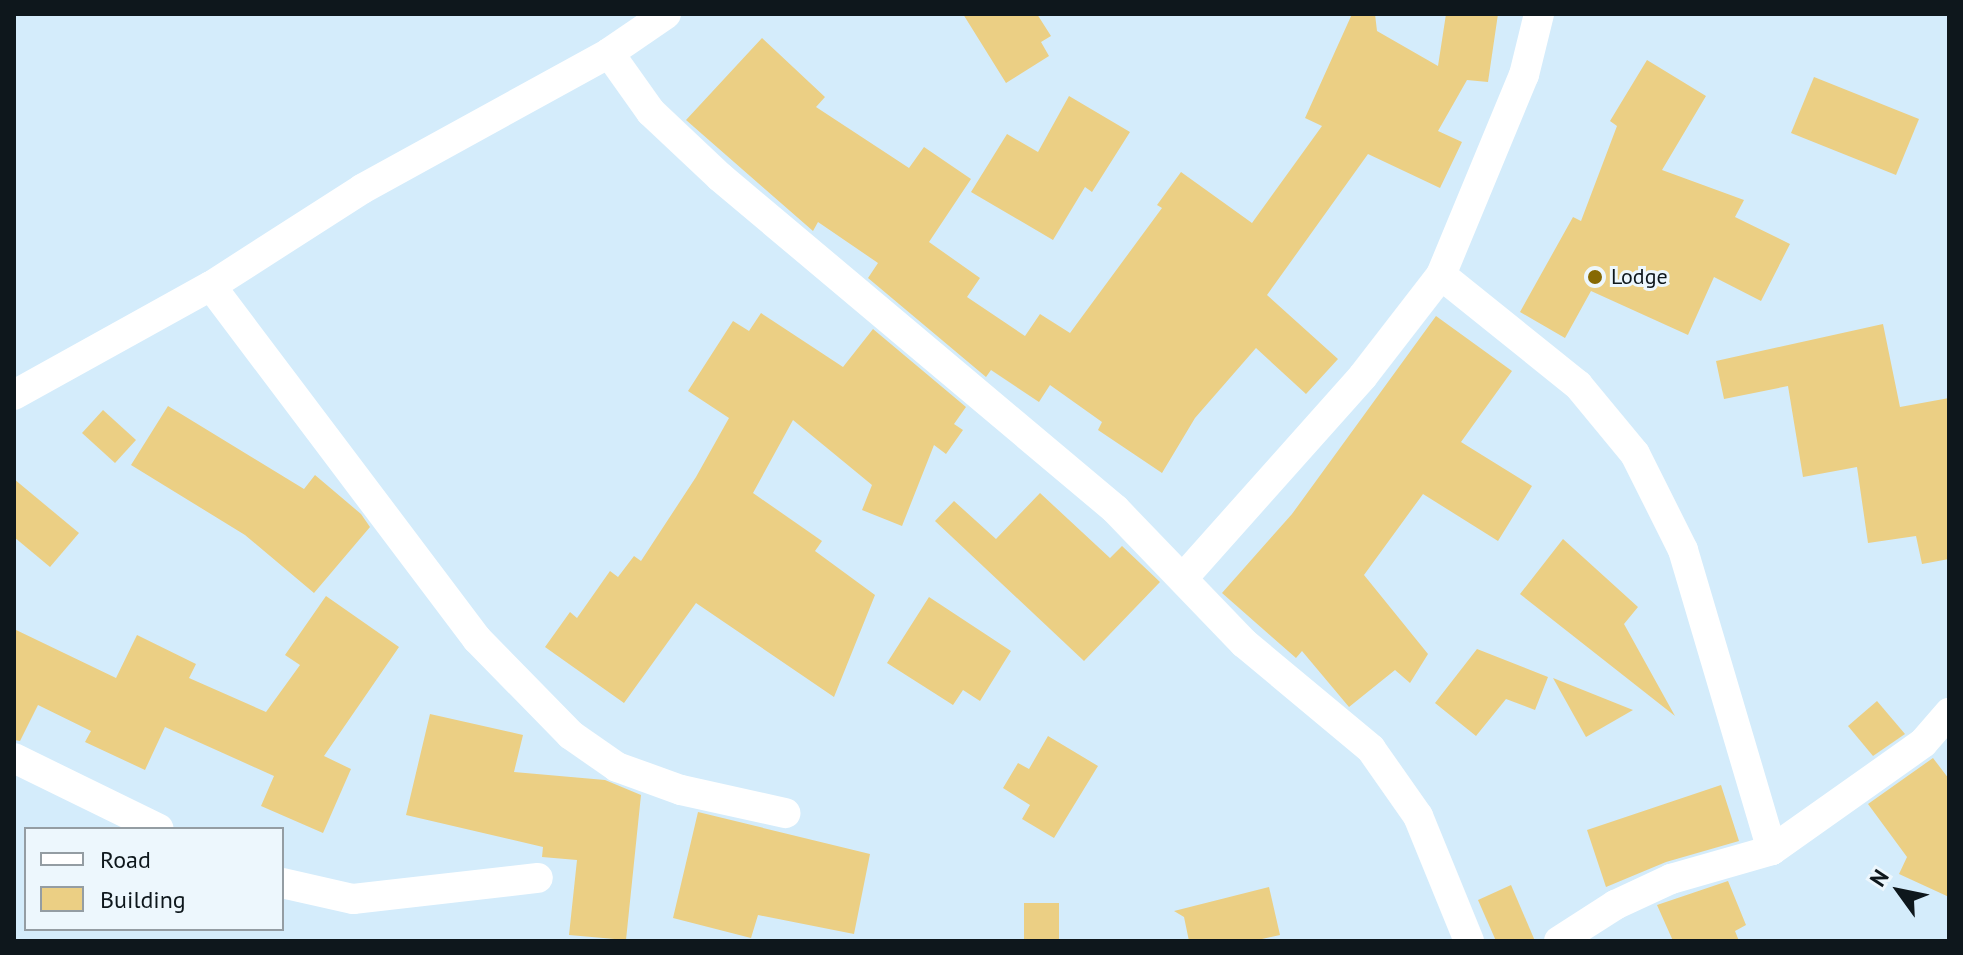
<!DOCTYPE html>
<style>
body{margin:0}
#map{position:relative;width:1963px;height:955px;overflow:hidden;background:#d4ecfb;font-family:"PT Sans",sans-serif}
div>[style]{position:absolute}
.building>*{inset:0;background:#ebcf84}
.street>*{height:30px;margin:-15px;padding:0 15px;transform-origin:15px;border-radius:15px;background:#fff}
.dots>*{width:22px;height:22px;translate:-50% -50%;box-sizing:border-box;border:4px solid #edf7fd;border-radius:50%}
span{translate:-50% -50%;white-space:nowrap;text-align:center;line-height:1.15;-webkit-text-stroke:6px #edf7fd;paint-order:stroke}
.poi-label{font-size:22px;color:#0e171c}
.left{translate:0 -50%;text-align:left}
.frame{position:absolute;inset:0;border:16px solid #0e171c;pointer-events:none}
.legend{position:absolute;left:24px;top:827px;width:260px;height:104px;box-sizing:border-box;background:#edf7fd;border:2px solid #949da3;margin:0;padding:10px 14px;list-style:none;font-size:24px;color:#0e171c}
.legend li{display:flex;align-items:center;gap:16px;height:40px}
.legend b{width:40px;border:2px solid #949da3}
.north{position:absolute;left:1859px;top:851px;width:80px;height:80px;-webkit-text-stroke:6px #edf7fd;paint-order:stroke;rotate:303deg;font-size:22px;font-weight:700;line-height:32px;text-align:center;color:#0e171c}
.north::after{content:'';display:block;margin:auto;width:28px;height:36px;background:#0e171c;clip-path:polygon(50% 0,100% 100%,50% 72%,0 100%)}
</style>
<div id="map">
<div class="building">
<i style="clip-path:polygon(963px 14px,1037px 14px,1051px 36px,1041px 42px,1049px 56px,1006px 83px)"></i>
<i style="clip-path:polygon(1352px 14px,1375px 14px,1377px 31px,1438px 66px,1446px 14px,1498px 14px,1488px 82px,1467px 80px,1438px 131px,1462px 142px,1440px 188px,1368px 154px,1267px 295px,1338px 359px,1306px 394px,1256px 348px,1195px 418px,1162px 473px,1098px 430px,1102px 422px,1050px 385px,1039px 402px,991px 370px,986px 377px,868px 278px,878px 263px,818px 222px,813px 231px,686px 120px,762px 38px,825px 97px,816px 107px,909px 168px,924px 147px,971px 179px,929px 242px,980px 278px,967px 297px,1025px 336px,1040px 314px,1070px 333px,1162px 208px,1157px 205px,1181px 172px,1252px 223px,1322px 126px,1305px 118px)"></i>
<i style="clip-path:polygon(1647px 60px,1706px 96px,1662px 170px,1744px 200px,1735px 217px,1790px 244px,1761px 301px,1714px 277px,1688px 335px,1591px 291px,1565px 338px,1520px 312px,1573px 217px,1581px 221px,1617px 126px,1610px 121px)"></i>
<i style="clip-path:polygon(1814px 77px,1919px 119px,1896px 175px,1791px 133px)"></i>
<i style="clip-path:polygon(1069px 96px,1130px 132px,1092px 192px,1085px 187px,1053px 240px,971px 192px,1007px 134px,1038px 152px)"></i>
<i style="clip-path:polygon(761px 313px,843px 367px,873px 329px,966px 407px,954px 424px,963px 430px,946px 454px,934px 445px,902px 526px,862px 510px,872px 485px,793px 420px,753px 493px,822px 541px,815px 551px,875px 595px,834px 697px,696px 603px,624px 703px,545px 647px,570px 612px,577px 618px,610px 571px,618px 577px,634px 556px,641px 561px,696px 477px,729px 418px,688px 391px,733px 321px,749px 331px)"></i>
<i style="clip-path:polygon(1436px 316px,1512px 371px,1461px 442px,1532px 486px,1498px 541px,1423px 494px,1364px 575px,1428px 654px,1410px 683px,1395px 670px,1349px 707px,1302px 651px,1296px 658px,1222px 593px,1292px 514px)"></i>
<i style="clip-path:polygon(1883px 324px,1900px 407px,1949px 398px,1949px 559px,1922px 564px,1916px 536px,1868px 543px,1857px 467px,1803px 477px,1788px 386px,1724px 399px,1716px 361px)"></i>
<i style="clip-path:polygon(168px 406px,304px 489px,315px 475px,361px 514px,370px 527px,314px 593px,245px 535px,131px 465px)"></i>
<i style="clip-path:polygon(103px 410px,136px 440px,115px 463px,82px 433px)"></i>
<i style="clip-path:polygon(14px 479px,79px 533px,50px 567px,14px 537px)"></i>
<i style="clip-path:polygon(1040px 493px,1110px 558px,1122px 546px,1160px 582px,1084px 661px,935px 521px,954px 501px,996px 539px)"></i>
<i style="clip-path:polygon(1563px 539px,1638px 607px,1624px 624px,1675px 716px,1520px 594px)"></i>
<i style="clip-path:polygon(326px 596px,399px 647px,324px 756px,351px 769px,323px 833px,261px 806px,274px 776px,165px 727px,145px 770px,85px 742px,91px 731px,38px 705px,20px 741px,14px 740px,14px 629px,116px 678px,137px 635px,196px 664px,189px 678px,266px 712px,300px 665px,285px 655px)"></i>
<i style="clip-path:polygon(929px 597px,1011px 651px,980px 701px,963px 690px,953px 705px,887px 663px)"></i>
<i style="clip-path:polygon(1477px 649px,1548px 677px,1535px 710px,1506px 699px,1476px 736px,1435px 703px)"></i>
<i style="clip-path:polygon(1553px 678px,1633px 710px,1586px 737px)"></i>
<i style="clip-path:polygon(1877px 701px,1905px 734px,1873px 756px,1848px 726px)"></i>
<i style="clip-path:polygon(430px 714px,523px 735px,514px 772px,605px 780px,641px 795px,626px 940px,569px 935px,577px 860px,542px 857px,543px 847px,406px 815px)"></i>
<i style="clip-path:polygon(1048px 736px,1098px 766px,1054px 838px,1022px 819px,1030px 805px,1003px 788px,1018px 763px,1029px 769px)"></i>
<i style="clip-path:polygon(1933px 758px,1949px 779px,1949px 897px,1899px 874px,1907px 857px,1868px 804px)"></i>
<i style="clip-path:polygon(1721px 785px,1739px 841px,1666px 862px,1606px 887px,1587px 830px)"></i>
<i style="clip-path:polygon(698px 812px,870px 854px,854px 934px,758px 915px,751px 938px,673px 918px)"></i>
<i style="clip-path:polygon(1728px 881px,1746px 925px,1735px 931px,1739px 941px,1673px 941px,1657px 905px)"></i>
<i style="clip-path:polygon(1511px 885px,1535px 941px,1496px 941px,1478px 900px)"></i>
<i style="clip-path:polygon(1269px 887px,1280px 935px,1253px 941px,1189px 941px,1184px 917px,1174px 911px)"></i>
<i style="clip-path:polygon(1024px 903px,1059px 903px,1059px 941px,1024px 941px)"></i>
</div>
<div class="street">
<i style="left:609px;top:53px;width:72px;rotate:54.6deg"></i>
<i style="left:651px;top:112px;width:95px;rotate:43.3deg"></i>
<i style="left:720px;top:177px;width:516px;rotate:40.05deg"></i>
<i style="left:1115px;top:509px;width:186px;rotate:46.1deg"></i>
<i style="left:1244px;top:643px;width:165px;rotate:39.8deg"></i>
<i style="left:1371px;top:749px;width:82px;rotate:55deg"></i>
<i style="left:1418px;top:816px;width:135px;rotate:67.8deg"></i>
<i style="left:1441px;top:275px;width:176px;rotate:38.8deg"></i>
<i style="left:1578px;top:385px;width:89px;rotate:50.4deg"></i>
<i style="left:1635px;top:454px;width:107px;rotate:63.4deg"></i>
<i style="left:1683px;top:550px;width:313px;rotate:73.5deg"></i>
<i style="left:211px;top:286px;width:442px;rotate:53deg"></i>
<i style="left:477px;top:639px;width:134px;rotate:45.6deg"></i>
<i style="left:571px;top:735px;width:56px;rotate:34.8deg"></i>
<i style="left:617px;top:767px;width:68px;rotate:19.8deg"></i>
<i style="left:681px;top:790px;width:107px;rotate:12.5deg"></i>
<i style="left:14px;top:395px;width:225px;rotate:-29deg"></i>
<i style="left:211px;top:286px;width:179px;rotate:-32.7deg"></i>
<i style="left:362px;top:189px;width:282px;rotate:-28.8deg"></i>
<i style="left:609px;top:53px;width:69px;rotate:-34.4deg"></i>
<i style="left:1184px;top:577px;width:269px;rotate:-48.3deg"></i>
<i style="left:1363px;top:376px;width:128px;rotate:-52.3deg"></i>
<i style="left:1441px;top:275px;width:217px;rotate:-67.5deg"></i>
<i style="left:1524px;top:75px;width:63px;rotate:-76.2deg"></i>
<i style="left:14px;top:758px;width:161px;rotate:26.1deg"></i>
<i style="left:282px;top:883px;width:73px;rotate:12.7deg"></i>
<i style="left:353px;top:899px;width:186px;rotate:-6.5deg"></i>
<i style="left:1559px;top:941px;width:67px;rotate:-32.7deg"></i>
<i style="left:1615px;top:905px;width:62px;rotate:-24.9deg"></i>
<i style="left:1671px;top:879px;width:105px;rotate:-16deg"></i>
<i style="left:1772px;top:850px;width:185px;rotate:-35.3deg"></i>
<i style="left:1923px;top:743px;width:40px;rotate:-49deg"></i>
</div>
<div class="dots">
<i style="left:1595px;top:277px;background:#866903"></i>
</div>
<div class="poi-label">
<span class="left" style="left:1611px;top:277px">Lodge</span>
</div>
<div class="frame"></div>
<ul class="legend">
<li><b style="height:10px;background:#fff"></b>Road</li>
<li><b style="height:22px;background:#ebcf84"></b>Building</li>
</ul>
<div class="north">N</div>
</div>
